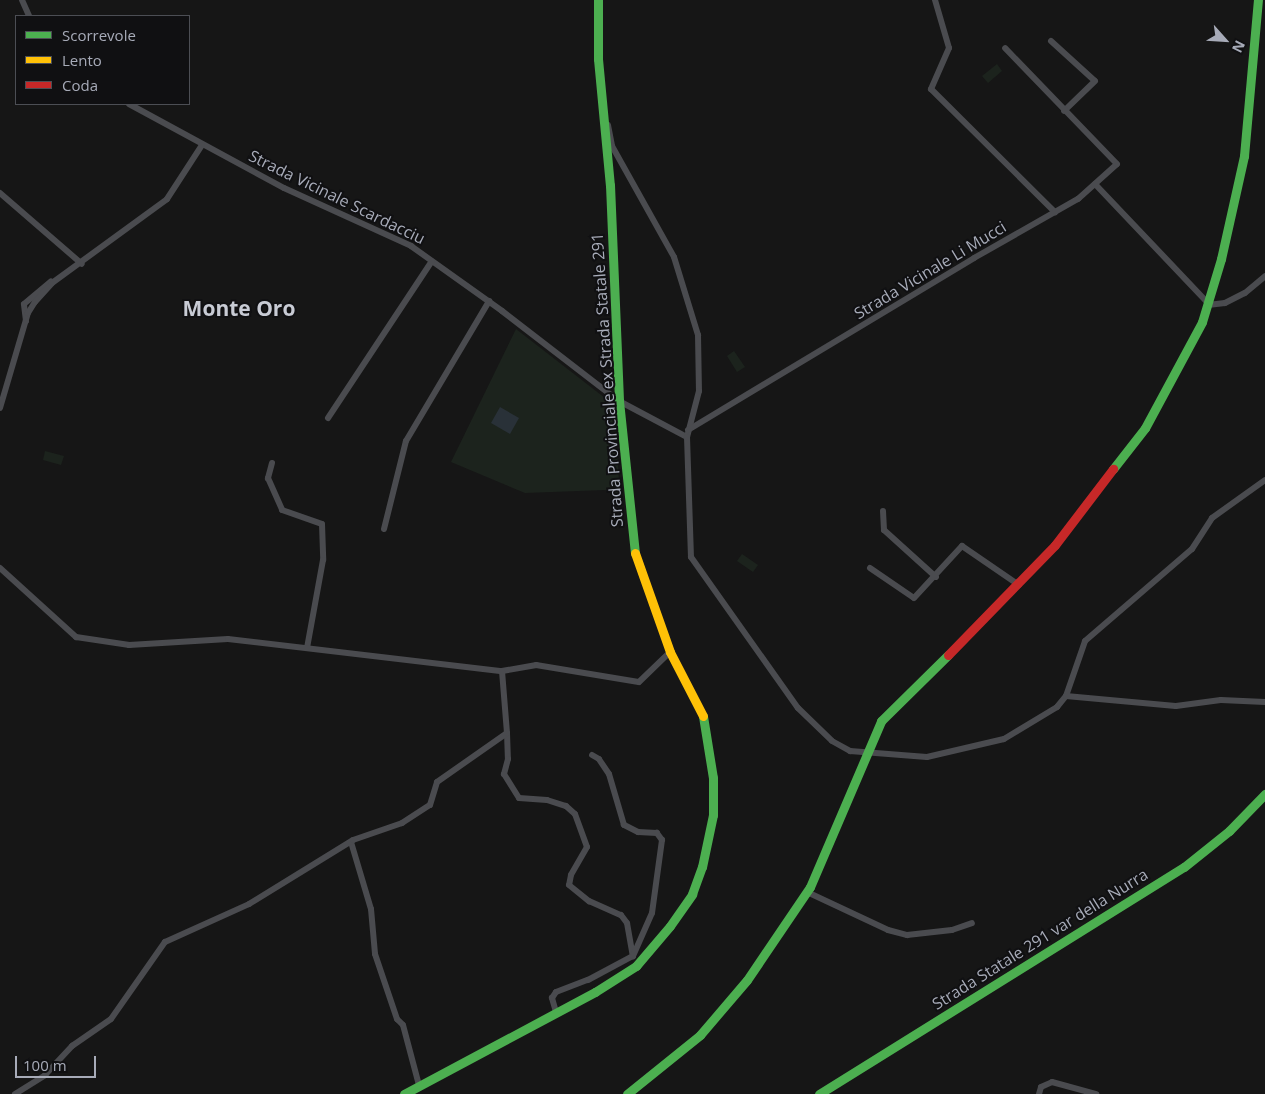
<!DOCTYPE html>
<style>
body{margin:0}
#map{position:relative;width:1265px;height:1094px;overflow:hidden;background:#161616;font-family:"Open Sans",sans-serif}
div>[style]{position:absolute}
.green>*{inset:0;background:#1c231d}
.water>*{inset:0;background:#293138}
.street>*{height:6px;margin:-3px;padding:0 3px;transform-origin:3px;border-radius:3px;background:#4a4b4f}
.fast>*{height:9px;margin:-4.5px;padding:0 4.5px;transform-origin:4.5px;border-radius:4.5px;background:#4caf50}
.slow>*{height:9px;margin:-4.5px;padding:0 4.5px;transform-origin:4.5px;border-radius:4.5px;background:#ffc107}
.jam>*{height:9px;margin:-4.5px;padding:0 4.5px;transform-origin:4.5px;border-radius:4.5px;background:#c62828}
span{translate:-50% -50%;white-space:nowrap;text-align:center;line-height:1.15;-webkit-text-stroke:4px #101012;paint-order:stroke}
.street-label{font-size:16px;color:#a7abb8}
.district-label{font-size:21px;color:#c8cbd4;font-weight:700}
.legend{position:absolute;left:15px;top:15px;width:175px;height:90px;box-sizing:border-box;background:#101012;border:1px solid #4c4e54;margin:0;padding:6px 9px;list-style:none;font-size:15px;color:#a7abb8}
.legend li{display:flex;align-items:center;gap:10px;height:25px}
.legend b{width:25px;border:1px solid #4c4e54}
.north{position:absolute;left:1200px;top:15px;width:50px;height:50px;-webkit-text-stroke:4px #101012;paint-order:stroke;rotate:116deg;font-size:14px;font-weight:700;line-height:20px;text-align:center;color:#a7abb8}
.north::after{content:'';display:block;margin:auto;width:18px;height:22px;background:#a7abb8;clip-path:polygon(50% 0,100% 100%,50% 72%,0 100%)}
.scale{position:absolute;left:15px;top:1056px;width:81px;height:22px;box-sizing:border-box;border:2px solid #a7abb8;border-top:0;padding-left:6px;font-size:15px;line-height:18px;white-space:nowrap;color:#a7abb8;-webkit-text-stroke:4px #101012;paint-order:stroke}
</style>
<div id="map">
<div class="green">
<i style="clip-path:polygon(997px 64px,1002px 71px,988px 83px,982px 76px)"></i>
<i style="clip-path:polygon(516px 329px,614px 405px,620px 496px,605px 490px,525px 493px,451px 462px)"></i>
<i style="clip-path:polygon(734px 351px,745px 367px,737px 372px,727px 356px)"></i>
<i style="clip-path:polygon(45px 451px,64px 456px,61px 465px,43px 460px)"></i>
<i style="clip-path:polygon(742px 554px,758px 565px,753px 572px,737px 561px)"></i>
</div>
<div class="water">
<i style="clip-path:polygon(500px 407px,519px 418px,510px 434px,491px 423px)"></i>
</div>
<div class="street">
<i style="left:22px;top:0;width:17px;rotate:66deg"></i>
<i style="left:935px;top:0;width:50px;rotate:73.7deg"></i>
<i style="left:949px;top:48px;width:45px;rotate:113.7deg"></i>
<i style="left:931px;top:89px;width:175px;rotate:44.8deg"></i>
<i style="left:1051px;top:41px;width:59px;rotate:42.3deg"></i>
<i style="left:1095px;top:81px;width:43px;rotate:135.9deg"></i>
<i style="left:129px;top:104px;width:176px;rotate:28.5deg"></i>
<i style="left:284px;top:188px;width:140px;rotate:24.5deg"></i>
<i style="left:411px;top:246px;width:112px;rotate:35.5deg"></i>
<i style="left:502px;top:311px;width:148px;rotate:37.6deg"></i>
<i style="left:619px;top:401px;width:77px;rotate:27.9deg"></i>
<i style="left:608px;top:125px;width:21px;rotate:79deg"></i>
<i style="left:612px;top:146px;width:127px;rotate:60.8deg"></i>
<i style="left:674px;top:257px;width:82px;rotate:72.9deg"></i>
<i style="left:698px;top:335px;width:56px;rotate:89deg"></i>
<i style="left:699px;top:391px;width:48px;rotate:104.6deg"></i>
<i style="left:687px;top:437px;width:120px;rotate:88.1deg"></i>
<i style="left:691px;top:557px;width:185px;rotate:54.7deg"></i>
<i style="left:798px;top:708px;width:47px;rotate:44.1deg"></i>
<i style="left:832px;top:741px;width:21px;rotate:29deg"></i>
<i style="left:850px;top:751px;width:77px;rotate:4.5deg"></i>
<i style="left:927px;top:757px;width:79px;rotate:-13.2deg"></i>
<i style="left:1004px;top:739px;width:62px;rotate:-31.1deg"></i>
<i style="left:1057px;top:707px;width:14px;rotate:-51deg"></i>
<i style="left:1066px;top:696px;width:58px;rotate:-70.9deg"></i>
<i style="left:1085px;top:641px;width:141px;rotate:-40.7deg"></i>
<i style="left:1192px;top:549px;width:37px;rotate:-57deg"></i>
<i style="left:1212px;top:518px;width:65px;rotate:-35.6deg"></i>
<i style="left:1095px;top:184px;width:164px;rotate:46.5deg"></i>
<i style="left:0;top:193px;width:108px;rotate:40.9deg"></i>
<i style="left:1208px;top:305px;width:17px;rotate:-7deg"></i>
<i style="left:1225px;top:303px;width:22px;rotate:-27deg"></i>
<i style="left:1245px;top:293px;width:26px;rotate:-40deg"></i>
<i style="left:26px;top:321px;width:17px;rotate:-97deg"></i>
<i style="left:24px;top:304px;width:35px;rotate:-40deg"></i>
<i style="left:0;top:408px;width:99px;rotate:-73.6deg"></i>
<i style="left:28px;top:313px;width:13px;rotate:-58deg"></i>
<i style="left:35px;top:302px;width:25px;rotate:-48deg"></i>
<i style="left:52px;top:283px;width:142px;rotate:-36.1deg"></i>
<i style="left:167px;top:199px;width:64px;rotate:-57.1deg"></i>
<i style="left:328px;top:418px;width:188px;rotate:-56.5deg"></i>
<i style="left:688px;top:430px;width:334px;rotate:-31deg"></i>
<i style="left:974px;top:258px;width:120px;rotate:-29.6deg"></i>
<i style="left:1078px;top:199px;width:52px;rotate:-41.9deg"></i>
<i style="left:1117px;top:164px;width:161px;rotate:-134deg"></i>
<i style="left:272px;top:463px;width:16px;rotate:105deg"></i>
<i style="left:268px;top:478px;width:35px;rotate:66deg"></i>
<i style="left:282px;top:510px;width:42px;rotate:19.3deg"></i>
<i style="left:322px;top:524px;width:36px;rotate:88deg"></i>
<i style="left:323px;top:560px;width:89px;rotate:100.3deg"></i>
<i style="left:883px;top:511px;width:19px;rotate:87deg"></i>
<i style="left:884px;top:530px;width:70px;rotate:42.1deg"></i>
<i style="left:384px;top:529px;width:91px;rotate:-76deg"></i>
<i style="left:406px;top:441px;width:163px;rotate:-59.3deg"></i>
<i style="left:0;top:568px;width:103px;rotate:42.2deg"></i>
<i style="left:76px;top:637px;width:54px;rotate:8.6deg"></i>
<i style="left:129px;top:645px;width:99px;rotate:-3.5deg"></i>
<i style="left:228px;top:639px;width:276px;rotate:6.7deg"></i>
<i style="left:502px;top:671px;width:35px;rotate:-10deg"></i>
<i style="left:536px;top:665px;width:104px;rotate:9.4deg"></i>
<i style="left:639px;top:682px;width:43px;rotate:-44.1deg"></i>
<i style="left:870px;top:568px;width:53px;rotate:34.3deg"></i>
<i style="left:914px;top:598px;width:71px;rotate:-47.3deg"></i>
<i style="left:962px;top:546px;width:69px;rotate:34.4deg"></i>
<i style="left:1066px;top:696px;width:110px;rotate:5.2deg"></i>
<i style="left:1176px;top:706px;width:45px;rotate:-7.6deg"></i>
<i style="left:1221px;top:700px;width:44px;rotate:2.6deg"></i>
<i style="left:507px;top:733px;width:26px;rotate:88deg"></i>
<i style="left:508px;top:759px;width:16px;rotate:105deg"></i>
<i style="left:504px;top:774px;width:28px;rotate:58deg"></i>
<i style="left:519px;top:798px;width:28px;rotate:4deg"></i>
<i style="left:547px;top:800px;width:20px;rotate:18deg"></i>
<i style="left:566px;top:806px;width:12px;rotate:42deg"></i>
<i style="left:575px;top:814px;width:35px;rotate:70deg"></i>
<i style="left:587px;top:847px;width:32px;rotate:120deg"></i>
<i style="left:571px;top:875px;width:10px;rotate:101deg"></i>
<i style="left:569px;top:885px;width:26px;rotate:39deg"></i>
<i style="left:589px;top:901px;width:35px;rotate:24deg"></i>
<i style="left:621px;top:915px;width:10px;rotate:53deg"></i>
<i style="left:627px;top:923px;width:34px;rotate:80deg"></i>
<i style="left:351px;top:842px;width:70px;rotate:73.4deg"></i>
<i style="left:371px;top:909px;width:45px;rotate:84.9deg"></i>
<i style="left:375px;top:954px;width:69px;rotate:71.3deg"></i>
<i style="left:397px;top:1019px;width:8px;rotate:45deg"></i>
<i style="left:403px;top:1025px;width:62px;rotate:75.1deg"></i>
<i style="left:807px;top:892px;width:89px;rotate:25.1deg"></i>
<i style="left:888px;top:930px;width:20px;rotate:15deg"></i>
<i style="left:907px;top:935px;width:45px;rotate:-6.3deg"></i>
<i style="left:952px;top:930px;width:21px;rotate:-19deg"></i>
<i style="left:556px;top:1012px;width:15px;rotate:-106deg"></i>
<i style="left:552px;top:998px;width:7px;rotate:-56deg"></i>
<i style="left:556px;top:992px;width:34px;rotate:-21deg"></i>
<i style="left:588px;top:980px;width:51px;rotate:-28.1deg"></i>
<i style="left:633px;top:956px;width:47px;rotate:-66.2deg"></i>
<i style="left:652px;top:913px;width:74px;rotate:-82.2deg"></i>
<i style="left:662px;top:840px;width:9px;rotate:-126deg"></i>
<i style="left:657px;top:833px;width:19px;rotate:-177deg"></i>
<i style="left:638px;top:832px;width:16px;rotate:-153deg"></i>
<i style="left:624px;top:825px;width:53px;rotate:-106.4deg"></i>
<i style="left:609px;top:774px;width:18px;rotate:-124deg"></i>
<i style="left:599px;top:759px;width:8px;rotate:-150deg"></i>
<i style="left:15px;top:1094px;width:36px;rotate:-32deg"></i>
<i style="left:45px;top:1075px;width:40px;rotate:-47deg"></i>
<i style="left:72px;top:1046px;width:47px;rotate:-34.7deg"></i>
<i style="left:111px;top:1019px;width:94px;rotate:-55deg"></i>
<i style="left:165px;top:942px;width:92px;rotate:-24.3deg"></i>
<i style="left:249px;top:904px;width:122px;rotate:-31.6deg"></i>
<i style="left:353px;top:840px;width:52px;rotate:-19.1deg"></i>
<i style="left:402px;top:823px;width:33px;rotate:-33deg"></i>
<i style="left:430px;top:805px;width:24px;rotate:-73deg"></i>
<i style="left:437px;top:782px;width:85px;rotate:-35deg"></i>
<i style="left:507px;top:733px;width:62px;rotate:-94.6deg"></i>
<i style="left:1039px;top:1094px;width:7px;rotate:-74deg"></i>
<i style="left:1041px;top:1087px;width:12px;rotate:-24deg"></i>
<i style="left:1052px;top:1082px;width:46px;rotate:15.3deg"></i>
</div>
<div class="fast">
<i style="left:598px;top:0;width:59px;rotate:90deg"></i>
<i style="left:598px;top:59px;width:127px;rotate:84.6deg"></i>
<i style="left:610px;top:185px;width:216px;rotate:87.6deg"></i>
<i style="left:619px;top:401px;width:153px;rotate:84deg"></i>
<i style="left:1113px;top:469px;width:52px;rotate:-52deg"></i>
<i style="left:1145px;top:428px;width:120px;rotate:-61.7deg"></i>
<i style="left:1202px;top:322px;width:66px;rotate:-73.2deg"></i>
<i style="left:1221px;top:259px;width:106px;rotate:-77.4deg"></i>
<i style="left:1244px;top:156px;width:157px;rotate:-84.9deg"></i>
<i style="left:404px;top:1094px;width:217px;rotate:-28.1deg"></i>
<i style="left:595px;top:992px;width:49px;rotate:-32.4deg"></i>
<i style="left:636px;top:966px;width:52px;rotate:-49.6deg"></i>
<i style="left:670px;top:926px;width:39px;rotate:-55deg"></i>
<i style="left:692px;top:894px;width:29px;rotate:-70deg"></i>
<i style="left:702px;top:867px;width:53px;rotate:-78.1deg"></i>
<i style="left:713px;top:815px;width:37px;rotate:-90deg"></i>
<i style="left:713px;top:778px;width:63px;rotate:-99.2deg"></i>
<i style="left:627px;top:1094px;width:94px;rotate:-38.9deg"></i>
<i style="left:700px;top:1035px;width:72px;rotate:-49.5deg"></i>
<i style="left:747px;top:980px;width:112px;rotate:-55.9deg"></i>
<i style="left:810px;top:887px;width:181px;rotate:-66.8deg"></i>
<i style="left:881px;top:721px;width:94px;rotate:-44.6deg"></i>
<i style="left:819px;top:1094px;width:430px;rotate:-31.9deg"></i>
<i style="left:1184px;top:867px;width:58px;rotate:-38.7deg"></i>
<i style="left:1229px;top:831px;width:52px;rotate:-45.8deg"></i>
</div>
<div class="slow">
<i style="left:635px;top:553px;width:105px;rotate:70.5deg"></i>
<i style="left:670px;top:652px;width:72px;rotate:62.7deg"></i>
</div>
<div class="jam">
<i style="left:948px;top:655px;width:153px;rotate:-45.8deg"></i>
<i style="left:1055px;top:545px;width:96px;rotate:-52.7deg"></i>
</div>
<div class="street-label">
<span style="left:337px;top:197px;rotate:26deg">Strada Vicinale Scardacciu</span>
<span style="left:930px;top:270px;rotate:-31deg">Strada Vicinale Li Mucci</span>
<span style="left:607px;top:380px;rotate:-94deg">Strada Provinciale ex Strada Statale 291</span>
<span style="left:1040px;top:939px;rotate:-32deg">Strada Statale 291 var della Nurra</span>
</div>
<div class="district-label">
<span style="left:239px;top:308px">Monte Oro</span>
</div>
<ul class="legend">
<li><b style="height:6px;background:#4caf50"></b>Scorrevole</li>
<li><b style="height:6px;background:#ffc107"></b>Lento</li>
<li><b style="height:6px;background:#c62828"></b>Coda</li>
</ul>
<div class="north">N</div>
<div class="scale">100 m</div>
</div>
